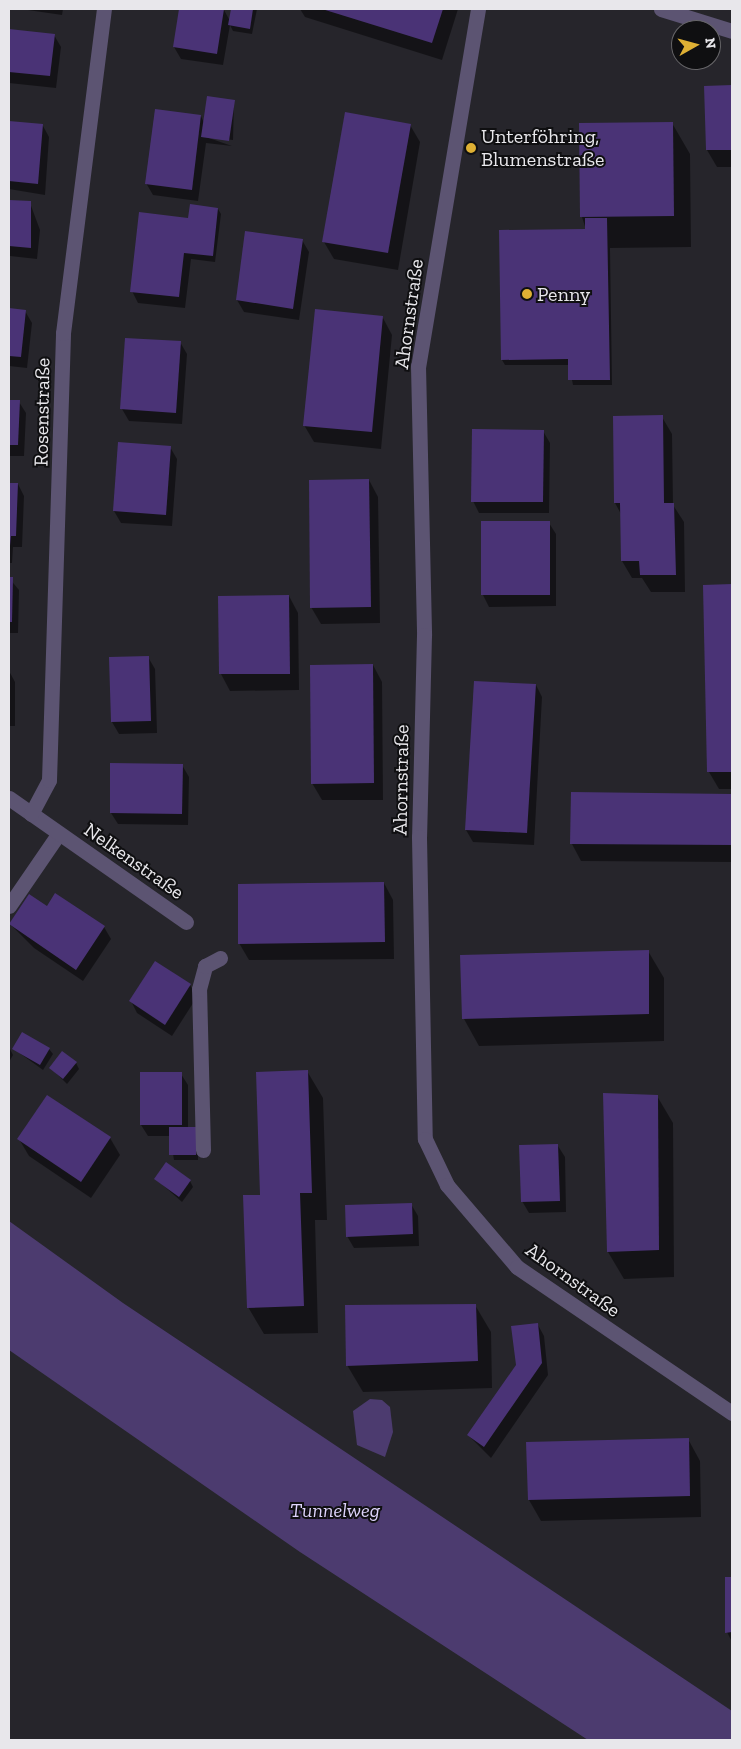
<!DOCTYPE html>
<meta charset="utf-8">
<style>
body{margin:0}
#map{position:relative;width:741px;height:1749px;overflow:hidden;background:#26252b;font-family:"Zilla Slab",serif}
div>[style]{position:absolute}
.green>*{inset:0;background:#4c3b6f}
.shadow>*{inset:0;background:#0007}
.building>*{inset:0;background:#4a3376}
.service>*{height:15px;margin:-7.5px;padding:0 7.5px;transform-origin:7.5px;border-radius:7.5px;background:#5c5472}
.minor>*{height:15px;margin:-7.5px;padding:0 7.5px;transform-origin:7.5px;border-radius:7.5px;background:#5c5472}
.dots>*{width:14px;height:14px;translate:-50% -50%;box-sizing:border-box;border:2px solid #0f0f11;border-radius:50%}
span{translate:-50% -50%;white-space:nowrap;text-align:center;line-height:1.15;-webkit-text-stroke:4px #0f0f11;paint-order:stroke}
.poi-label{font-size:20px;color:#e8e7eb}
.left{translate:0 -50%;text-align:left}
.street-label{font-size:20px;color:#e8e7eb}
.park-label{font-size:20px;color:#ded4fc;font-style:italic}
.frame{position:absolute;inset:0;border:10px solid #e8e7eb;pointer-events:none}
.north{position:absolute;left:671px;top:20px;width:50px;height:50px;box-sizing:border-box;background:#0f0f11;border:1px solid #666568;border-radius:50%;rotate:83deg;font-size:14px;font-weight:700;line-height:20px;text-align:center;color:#e8e7eb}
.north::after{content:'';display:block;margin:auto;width:18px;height:22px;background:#dfb034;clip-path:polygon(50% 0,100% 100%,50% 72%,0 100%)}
</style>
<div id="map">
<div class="green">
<i style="clip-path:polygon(9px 1221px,123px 1303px,732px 1711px,732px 1740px,588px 1740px,300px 1552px,9px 1350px)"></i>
<i style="clip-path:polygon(370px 1399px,382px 1400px,390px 1407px,393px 1432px,385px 1457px,357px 1445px,353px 1411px)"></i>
</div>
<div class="shadow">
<i style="clip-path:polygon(21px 9px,63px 9px,62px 15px)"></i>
<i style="clip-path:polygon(180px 9px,224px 10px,230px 21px,233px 9px,257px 9px,252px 34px,233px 31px,230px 25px,223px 65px,181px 59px,174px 47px)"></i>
<i style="clip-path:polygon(300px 9px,458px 9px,442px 60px,305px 17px)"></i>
<i style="clip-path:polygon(9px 30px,54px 35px,61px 47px,56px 88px,9px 83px)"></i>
<i style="clip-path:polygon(732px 86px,732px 167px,717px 167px,707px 150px,705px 87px)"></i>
<i style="clip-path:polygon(234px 101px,233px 140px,206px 137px,232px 146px,206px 143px,198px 201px,153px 195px,146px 183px,201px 116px,204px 123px)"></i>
<i style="clip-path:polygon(9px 123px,43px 126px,49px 137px,45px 195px,9px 189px)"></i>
<i style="clip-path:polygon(672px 123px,690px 154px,691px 247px,610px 248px,612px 385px,573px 385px,569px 365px,505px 365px,502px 360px,586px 230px,582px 217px)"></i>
<i style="clip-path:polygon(410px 125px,420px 142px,398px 270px,334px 259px,324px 242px)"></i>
<i style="clip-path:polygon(9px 201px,30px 203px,40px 230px,37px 259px,10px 256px,9px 268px)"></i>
<i style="clip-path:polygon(218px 209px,221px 214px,215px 262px,191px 259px,185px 308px,138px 303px,132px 291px,187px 219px)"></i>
<i style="clip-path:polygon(302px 240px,309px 252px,299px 320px,244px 312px,237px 300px)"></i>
<i style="clip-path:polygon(9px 310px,25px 311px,32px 323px,27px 368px,9px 366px)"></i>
<i style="clip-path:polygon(383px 318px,392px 335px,381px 449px,314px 442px,304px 425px)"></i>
<i style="clip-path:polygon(180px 342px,187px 354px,182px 424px,129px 421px,122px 409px)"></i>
<i style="clip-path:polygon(9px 401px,19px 402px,26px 413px,24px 456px,9px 456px)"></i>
<i style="clip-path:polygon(614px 417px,662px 417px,672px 434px,673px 505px,684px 522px,685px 592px,651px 592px,642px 578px,632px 578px,622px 561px,621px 514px,615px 503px)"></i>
<i style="clip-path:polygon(543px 431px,550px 443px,549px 513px,479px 513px,473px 501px)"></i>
<i style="clip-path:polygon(170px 447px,177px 459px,172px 526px,121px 523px,114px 511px)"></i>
<i style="clip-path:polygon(369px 480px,378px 497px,380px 623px,321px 624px,311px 607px)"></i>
<i style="clip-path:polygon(9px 484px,18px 484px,24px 496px,22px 547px,13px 547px,12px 563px,9px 563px)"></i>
<i style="clip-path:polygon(549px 523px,556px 534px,556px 606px,489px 607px,483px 595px)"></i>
<i style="clip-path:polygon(9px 578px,19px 590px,18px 633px,9px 633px)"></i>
<i style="clip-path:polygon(732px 585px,732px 789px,719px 789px,709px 772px,704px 586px)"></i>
<i style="clip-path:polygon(289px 596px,298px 613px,299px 690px,230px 691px,221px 674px)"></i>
<i style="clip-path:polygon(148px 657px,155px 669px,157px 733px,119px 734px,112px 722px,110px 658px)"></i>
<i style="clip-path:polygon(373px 665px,382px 682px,383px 800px,322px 800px,312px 783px)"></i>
<i style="clip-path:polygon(9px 671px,15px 682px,15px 726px,9px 726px)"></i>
<i style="clip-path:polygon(475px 682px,536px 685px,542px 697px,534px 845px,473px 842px,466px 830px)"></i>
<i style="clip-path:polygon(182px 765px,189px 777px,188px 825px,118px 824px,111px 813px)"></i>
<i style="clip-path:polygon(572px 794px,732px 795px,732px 862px,581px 861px,572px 844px)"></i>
<i style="clip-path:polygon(384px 883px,393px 900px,394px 959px,249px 960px,239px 943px)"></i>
<i style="clip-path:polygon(47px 907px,104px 927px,111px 939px,83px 981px,34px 948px,10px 924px)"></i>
<i style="clip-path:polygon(648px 951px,664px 978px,664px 1041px,479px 1046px,464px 1019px)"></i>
<i style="clip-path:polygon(190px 985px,197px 997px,172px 1036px,137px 1013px,131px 1001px)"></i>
<i style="clip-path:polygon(9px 1047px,13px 1055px,9px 1062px)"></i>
<i style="clip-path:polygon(14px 1049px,49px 1049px,53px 1054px,43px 1070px)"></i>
<i style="clip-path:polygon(76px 1063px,79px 1069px,67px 1084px,51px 1068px)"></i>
<i style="clip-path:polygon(307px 1071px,323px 1098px,327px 1220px,315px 1220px,318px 1333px,264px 1334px,248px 1307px,261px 1196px)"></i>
<i style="clip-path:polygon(181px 1074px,188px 1085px,188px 1128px,198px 1134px,198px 1160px,174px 1160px,170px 1136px,148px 1136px,141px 1125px)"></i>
<i style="clip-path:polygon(657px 1096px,673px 1123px,674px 1277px,624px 1279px,608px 1252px)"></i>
<i style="clip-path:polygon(110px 1138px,120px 1155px,91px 1198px,29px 1156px,19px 1139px)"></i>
<i style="clip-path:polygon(558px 1146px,565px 1157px,566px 1212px,529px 1213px,522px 1201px)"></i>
<i style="clip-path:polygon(156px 1179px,190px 1181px,193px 1187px,182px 1202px)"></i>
<i style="clip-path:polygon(411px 1204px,418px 1216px,419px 1246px,354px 1248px,347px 1236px)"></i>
<i style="clip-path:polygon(475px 1305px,491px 1332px,492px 1388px,363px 1392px,347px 1365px)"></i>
<i style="clip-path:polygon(538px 1325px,544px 1336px,548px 1375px,491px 1458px,469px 1436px,517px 1366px)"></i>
<i style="clip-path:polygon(688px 1439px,700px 1461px,701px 1517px,541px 1521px,529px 1500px)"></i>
<i style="clip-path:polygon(726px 1578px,732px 1578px,732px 1642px,727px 1632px)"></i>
</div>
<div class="building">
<i style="clip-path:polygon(179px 9px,224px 9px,217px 54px,173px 47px)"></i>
<i style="clip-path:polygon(231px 9px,253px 9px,250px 29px,228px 25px)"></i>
<i style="clip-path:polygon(322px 9px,443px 9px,432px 43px)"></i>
<i style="clip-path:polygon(9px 29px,55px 34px,50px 76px,9px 72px)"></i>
<i style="clip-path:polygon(732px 85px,732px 150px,706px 150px,704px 86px)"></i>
<i style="clip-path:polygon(207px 96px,235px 100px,229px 141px,201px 137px)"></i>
<i style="clip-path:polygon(155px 109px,201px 115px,192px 190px,145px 184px)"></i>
<i style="clip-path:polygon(345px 112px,411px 124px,388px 253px,322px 242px)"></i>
<i style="clip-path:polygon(9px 121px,43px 124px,38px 184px,9px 181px)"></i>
<i style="clip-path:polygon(673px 122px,674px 216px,580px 217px,579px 123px)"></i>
<i style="clip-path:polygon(9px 200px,31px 201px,31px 248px,9px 246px)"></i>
<i style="clip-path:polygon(190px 204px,218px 208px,213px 256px,184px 253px,179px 297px,130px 292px,139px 212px,188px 218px)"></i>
<i style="clip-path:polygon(585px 218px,607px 218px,610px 380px,568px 380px,568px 359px,501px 360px,499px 230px,585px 229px)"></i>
<i style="clip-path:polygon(245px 231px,303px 239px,293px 309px,236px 300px)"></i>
<i style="clip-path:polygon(9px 308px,26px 310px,21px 357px,9px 356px)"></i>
<i style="clip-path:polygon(315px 309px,383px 316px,372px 432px,303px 426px)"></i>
<i style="clip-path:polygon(125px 338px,181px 341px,176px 413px,120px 409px)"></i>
<i style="clip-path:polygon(9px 400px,20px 400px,18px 445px,9px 445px)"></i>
<i style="clip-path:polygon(663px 415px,664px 503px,674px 503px,676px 575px,640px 575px,639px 561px,621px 561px,620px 503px,614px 503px,613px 416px)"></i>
<i style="clip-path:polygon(472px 429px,544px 430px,543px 502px,471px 502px)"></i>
<i style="clip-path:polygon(118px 442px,171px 446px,166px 515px,113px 511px)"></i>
<i style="clip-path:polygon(369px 479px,371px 607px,310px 608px,309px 480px)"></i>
<i style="clip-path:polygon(9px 483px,18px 483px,16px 536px,11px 536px,10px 546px)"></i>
<i style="clip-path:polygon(481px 521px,550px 521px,550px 595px,481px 595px)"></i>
<i style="clip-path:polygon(9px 577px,13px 577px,12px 622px,9px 622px)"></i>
<i style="clip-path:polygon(732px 584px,732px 772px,707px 772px,703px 585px)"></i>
<i style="clip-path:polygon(289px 595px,290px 674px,219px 674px,218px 596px)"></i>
<i style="clip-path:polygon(149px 656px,151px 721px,111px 722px,109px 657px)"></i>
<i style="clip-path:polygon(373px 664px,374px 783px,311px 784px,310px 665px)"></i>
<i style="clip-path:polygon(474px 681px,536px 684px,527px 833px,465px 830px)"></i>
<i style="clip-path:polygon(110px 763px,183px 764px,182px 814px,110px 813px)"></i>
<i style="clip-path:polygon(571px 792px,732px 794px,732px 845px,570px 844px)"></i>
<i style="clip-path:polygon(384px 882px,385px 942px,238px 944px,238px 884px)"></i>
<i style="clip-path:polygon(55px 893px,105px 926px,76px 970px,9px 924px,29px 894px,47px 906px)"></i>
<i style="clip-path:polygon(649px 950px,649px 1014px,462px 1019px,460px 955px)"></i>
<i style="clip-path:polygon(155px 961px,191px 984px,165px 1025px,129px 1001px)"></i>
<i style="clip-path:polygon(22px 1032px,50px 1048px,40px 1065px,12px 1049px)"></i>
<i style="clip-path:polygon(62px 1051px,77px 1062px,63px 1079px,49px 1068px)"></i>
<i style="clip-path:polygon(308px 1070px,312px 1193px,300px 1193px,304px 1306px,247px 1308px,243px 1195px,260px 1195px,256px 1072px)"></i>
<i style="clip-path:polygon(140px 1072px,182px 1072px,182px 1125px,140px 1125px)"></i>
<i style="clip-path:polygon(603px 1093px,658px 1095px,659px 1250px,607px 1252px)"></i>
<i style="clip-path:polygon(47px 1095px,111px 1137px,81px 1182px,17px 1139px)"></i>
<i style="clip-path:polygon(169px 1127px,196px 1127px,196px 1155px,169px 1155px)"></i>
<i style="clip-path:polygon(558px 1144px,560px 1201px,521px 1202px,519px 1145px)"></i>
<i style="clip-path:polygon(166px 1162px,191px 1180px,179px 1197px,154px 1179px)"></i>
<i style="clip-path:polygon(412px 1203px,413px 1234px,346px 1237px,345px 1205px)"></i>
<i style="clip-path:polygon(476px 1304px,478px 1361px,346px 1366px,345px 1305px)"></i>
<i style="clip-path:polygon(538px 1323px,542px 1363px,484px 1447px,467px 1435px,516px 1365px,511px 1326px)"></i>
<i style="clip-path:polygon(689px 1438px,690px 1496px,528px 1500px,526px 1442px)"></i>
<i style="clip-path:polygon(725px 1577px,732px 1577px,732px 1632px,725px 1633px)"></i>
</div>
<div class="service">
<i style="left:9px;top:906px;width:88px;rotate:-55.6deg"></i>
<i style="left:203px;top:1150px;width:161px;rotate:-91.4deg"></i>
<i style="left:199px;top:989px;width:24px;rotate:-75deg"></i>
<i style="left:205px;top:966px;width:17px;rotate:-28deg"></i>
</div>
<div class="minor">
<i style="left:478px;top:9px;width:362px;rotate:99.5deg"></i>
<i style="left:418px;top:366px;width:269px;rotate:88.7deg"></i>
<i style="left:424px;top:635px;width:202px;rotate:91.4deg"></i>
<i style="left:419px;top:837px;width:302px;rotate:88.9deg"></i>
<i style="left:425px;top:1139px;width:51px;rotate:64.4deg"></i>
<i style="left:447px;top:1185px;width:108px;rotate:49.5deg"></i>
<i style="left:517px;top:1267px;width:260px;rotate:34.2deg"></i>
<i style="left:661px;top:9px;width:74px;rotate:17.2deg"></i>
<i style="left:9px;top:798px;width:216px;rotate:35deg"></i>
<i style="left:31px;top:814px;width:38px;rotate:-62deg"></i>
<i style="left:49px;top:780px;width:447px;rotate:-88.2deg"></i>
<i style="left:63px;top:333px;width:327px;rotate:-82.8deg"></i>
</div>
<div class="dots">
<i style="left:471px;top:148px;background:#dfb034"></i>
<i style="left:527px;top:294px;background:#dfb034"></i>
</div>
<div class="poi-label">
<span class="left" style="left:481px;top:148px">Unterföhring,<br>Blumenstraße</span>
<span class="left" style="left:537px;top:294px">Penny</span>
</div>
<div class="street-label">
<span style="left:409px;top:314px;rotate:-82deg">Ahornstraße</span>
<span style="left:42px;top:412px;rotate:-89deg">Rosenstraße</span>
<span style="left:401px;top:780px;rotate:-89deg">Ahornstraße</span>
<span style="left:134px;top:861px;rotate:35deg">Nelkenstraße</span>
<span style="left:573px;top:1280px;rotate:36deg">Ahornstraße</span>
</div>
<div class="park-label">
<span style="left:335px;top:1510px">Tunnelweg</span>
</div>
<div class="frame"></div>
<div class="north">N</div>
</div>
